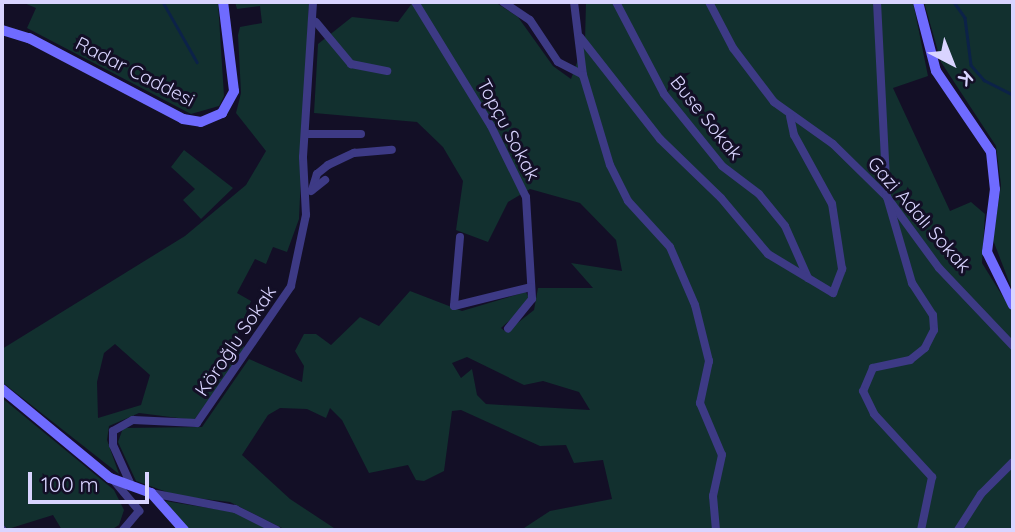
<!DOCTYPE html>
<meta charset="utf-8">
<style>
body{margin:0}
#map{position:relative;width:1015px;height:532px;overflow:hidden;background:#130f26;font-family:Quicksand,sans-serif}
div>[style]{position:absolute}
.green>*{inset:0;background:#12302f}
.stream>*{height:2.5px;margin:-1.25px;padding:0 1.25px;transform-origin:1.25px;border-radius:1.25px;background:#0c2248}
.street>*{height:8px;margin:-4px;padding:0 4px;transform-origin:4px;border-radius:4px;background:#3d3a85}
.secondary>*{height:10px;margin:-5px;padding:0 5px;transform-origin:5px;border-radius:5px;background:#6f6bff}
span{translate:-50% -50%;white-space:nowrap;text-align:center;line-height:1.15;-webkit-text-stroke:6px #130f26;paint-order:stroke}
.street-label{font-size:19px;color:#d9d4ff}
.frame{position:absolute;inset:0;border:4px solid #d9d4ff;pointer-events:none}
.north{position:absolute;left:917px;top:28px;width:70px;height:70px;-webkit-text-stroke:5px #130f26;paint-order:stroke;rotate:138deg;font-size:19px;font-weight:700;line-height:28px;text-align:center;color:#d9d4ff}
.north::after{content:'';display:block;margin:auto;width:24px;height:32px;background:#d9d4ff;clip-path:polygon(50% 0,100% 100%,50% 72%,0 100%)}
.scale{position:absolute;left:28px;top:472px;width:121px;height:32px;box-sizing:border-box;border:4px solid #d9d4ff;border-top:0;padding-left:9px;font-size:21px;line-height:24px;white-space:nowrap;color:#d9d4ff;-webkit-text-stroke:5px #130f26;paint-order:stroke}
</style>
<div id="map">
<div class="green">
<i style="clip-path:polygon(218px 2px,224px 96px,219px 106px,191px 114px,27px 28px,36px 8px,24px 3px)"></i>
<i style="clip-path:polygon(evenodd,235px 2px,309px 2px,299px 219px,287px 252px,273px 247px,266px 264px,255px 259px,237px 293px,251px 301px,237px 335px,244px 340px,244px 352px,194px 420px,139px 413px,109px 426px,107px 440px,119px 474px,2px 382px,2px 349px,185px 236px,246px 185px,266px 151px,236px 113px,241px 93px,238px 35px,240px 27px,262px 23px,260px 6px,237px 9px,235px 2px,115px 344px,150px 375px,141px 405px,98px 418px,97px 382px,104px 353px,115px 344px)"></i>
<i style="clip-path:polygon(evenodd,413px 2px,495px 2px,518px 17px,553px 66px,571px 79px,585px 40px,586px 2px,913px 2px,928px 76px,893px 88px,950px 211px,971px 202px,985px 214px,982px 263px,1013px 313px,1013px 530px,521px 530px,550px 511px,612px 499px,603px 460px,574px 463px,566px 445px,540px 446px,461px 410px,452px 411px,444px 471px,424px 481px,416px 480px,408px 465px,369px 473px,342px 420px,330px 408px,326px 418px,307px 409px,280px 408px,268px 415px,242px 455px,290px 499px,337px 530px,286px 530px,230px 502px,178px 496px,136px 481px,118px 442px,123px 428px,202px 427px,249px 359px,302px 382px,304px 366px,295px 351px,304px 334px,316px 334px,331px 345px,360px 317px,379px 326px,410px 291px,462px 311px,526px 292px,529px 298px,520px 311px,501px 328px,506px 332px,534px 310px,538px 288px,593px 288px,571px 263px,622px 271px,616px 240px,580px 203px,530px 189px,508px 202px,488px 242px,456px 230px,463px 181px,443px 147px,417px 122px,314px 113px,318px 44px,352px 17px,398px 22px,413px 2px,467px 357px,524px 385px,543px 381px,579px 392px,590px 410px,486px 404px,477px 395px,472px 369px,461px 378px,452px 363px,467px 357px)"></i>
<i style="clip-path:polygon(924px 2px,1013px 2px,1013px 292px,993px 240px,1001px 185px,996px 146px,941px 62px)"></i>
<i style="clip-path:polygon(184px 150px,233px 188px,201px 219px,183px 200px,195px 189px,171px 167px)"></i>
<i style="clip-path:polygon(2px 398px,114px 490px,124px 510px,119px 525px,111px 530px,62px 530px,53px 515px,8px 529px,2px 524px)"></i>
<i style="clip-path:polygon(165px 501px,234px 512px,269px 530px,190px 530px)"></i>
</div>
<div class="stream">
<i style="left:163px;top:2px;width:69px;rotate:60.5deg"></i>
<i style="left:954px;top:2px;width:19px;rotate:55deg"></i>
<i style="left:965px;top:18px;width:47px;rotate:82.7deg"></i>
<i style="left:971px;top:65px;width:20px;rotate:49deg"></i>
<i style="left:984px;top:80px;width:33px;rotate:27deg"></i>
</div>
<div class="street">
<i style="left:415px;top:2px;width:145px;rotate:58.5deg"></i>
<i style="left:491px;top:126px;width:79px;rotate:63.8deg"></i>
<i style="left:526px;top:197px;width:102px;rotate:86.6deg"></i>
<i style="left:532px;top:299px;width:38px;rotate:129deg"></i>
<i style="left:503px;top:2px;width:32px;rotate:34deg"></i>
<i style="left:530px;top:20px;width:50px;rotate:56.3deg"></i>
<i style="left:558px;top:62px;width:28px;rotate:27deg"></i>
<i style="left:574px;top:2px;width:74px;rotate:83deg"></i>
<i style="left:583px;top:75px;width:94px;rotate:73.3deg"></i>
<i style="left:610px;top:165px;width:40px;rotate:63.4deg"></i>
<i style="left:628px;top:201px;width:62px;rotate:47.6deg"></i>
<i style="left:670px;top:247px;width:63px;rotate:66.7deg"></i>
<i style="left:695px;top:305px;width:58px;rotate:76deg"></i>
<i style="left:709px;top:361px;width:43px;rotate:102.1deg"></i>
<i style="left:700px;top:403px;width:56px;rotate:67.1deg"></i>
<i style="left:722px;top:455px;width:42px;rotate:102.4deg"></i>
<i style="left:713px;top:496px;width:34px;rotate:85deg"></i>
<i style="left:616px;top:2px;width:104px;rotate:62.4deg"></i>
<i style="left:664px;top:94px;width:92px;rotate:51.1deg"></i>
<i style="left:722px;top:166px;width:46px;rotate:37.1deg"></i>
<i style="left:759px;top:194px;width:41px;rotate:50.9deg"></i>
<i style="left:785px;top:226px;width:57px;rotate:66.1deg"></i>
<i style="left:709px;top:2px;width:52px;rotate:62.4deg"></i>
<i style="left:733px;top:48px;width:68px;rotate:52.8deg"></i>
<i style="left:774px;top:102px;width:72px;rotate:35.4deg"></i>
<i style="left:833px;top:144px;width:76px;rotate:44.5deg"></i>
<i style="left:887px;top:197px;width:88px;rotate:53.8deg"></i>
<i style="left:939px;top:268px;width:108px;rotate:46.5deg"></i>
<i style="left:877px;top:2px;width:195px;rotate:87.1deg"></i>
<i style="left:887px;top:197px;width:90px;rotate:73.8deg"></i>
<i style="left:912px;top:283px;width:38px;rotate:57deg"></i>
<i style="left:933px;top:315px;width:15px;rotate:86deg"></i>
<i style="left:934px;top:330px;width:20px;rotate:117deg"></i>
<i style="left:925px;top:348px;width:19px;rotate:141deg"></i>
<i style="left:910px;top:360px;width:38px;rotate:168deg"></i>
<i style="left:873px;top:368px;width:25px;rotate:113deg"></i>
<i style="left:863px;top:391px;width:25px;rotate:64deg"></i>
<i style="left:874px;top:414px;width:86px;rotate:47.4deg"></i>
<i style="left:932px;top:477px;width:54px;rotate:101.7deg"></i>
<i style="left:316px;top:22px;width:55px;rotate:50.2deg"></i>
<i style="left:351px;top:64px;width:37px;rotate:11deg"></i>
<i style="left:580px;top:37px;width:130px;rotate:51.9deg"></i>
<i style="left:660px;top:139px;width:85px;rotate:44deg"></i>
<i style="left:721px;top:198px;width:73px;rotate:50deg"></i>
<i style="left:768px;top:254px;width:76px;rotate:31deg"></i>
<i style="left:833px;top:293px;width:26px;rotate:-69deg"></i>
<i style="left:842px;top:269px;width:66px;rotate:-98.7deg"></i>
<i style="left:832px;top:204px;width:79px;rotate:-118.8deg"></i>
<i style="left:794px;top:135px;width:19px;rotate:-102deg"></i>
<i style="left:306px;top:134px;width:55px"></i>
<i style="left:312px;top:190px;width:17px;rotate:-73deg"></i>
<i style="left:317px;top:174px;width:14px;rotate:-39deg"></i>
<i style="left:328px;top:165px;width:29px;rotate:-25deg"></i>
<i style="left:354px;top:153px;width:38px;rotate:-5deg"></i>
<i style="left:311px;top:191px;width:18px;rotate:-38deg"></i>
<i style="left:460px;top:237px;width:69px;rotate:95deg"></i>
<i style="left:454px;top:306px;width:79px;rotate:-13.9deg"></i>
<i style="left:115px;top:482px;width:38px;rotate:50deg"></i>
<i style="left:139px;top:511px;width:25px;rotate:130deg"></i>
<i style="left:131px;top:485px;width:44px;rotate:-114.2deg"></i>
<i style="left:113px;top:445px;width:14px;rotate:-90deg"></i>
<i style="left:113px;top:431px;width:23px;rotate:-29deg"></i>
<i style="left:133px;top:420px;width:64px;rotate:2.7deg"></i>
<i style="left:197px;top:423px;width:166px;rotate:-55.5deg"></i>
<i style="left:291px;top:286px;width:73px;rotate:-78.1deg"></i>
<i style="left:306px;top:215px;width:58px;rotate:-93deg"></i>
<i style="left:303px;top:157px;width:155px;rotate:-86.3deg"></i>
<i style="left:151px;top:493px;width:86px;rotate:10.8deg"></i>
<i style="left:235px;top:509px;width:47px;rotate:26.6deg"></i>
<i style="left:2px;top:529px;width:1px;rotate:45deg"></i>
<i style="left:958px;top:530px;width:43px;rotate:-57.4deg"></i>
<i style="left:981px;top:494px;width:45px;rotate:-45deg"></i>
</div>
<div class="secondary">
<i style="left:918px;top:2px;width:71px;rotate:75.4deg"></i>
<i style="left:936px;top:71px;width:98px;rotate:55.8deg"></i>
<i style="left:991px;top:152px;width:37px;rotate:84deg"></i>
<i style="left:995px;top:189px;width:64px;rotate:97.2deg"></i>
<i style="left:987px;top:252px;width:59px;rotate:63.9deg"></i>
<i style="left:2px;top:30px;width:28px;rotate:17deg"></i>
<i style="left:29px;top:38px;width:174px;rotate:27.7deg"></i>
<i style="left:183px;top:119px;width:18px;rotate:9deg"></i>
<i style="left:201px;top:122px;width:23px;rotate:-23deg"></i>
<i style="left:222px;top:113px;width:25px;rotate:-61deg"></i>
<i style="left:234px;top:91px;width:90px;rotate:-97deg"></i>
<i style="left:2px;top:389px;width:140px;rotate:39.5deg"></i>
<i style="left:110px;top:478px;width:44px;rotate:20.1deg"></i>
<i style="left:151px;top:493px;width:50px;rotate:48.3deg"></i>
</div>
<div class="street-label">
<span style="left:135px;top:72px;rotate:27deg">Radar Caddesi</span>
<span style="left:706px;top:118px;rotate:51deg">Buse Sokak</span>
<span style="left:508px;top:130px;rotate:62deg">Topçu Sokak</span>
<span style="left:919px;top:215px;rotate:49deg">Gazi Adalı Sokak</span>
<span style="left:236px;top:341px;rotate:-56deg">Köroğlu Sokak</span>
</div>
<div class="frame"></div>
<div class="north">K</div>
<div class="scale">100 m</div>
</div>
